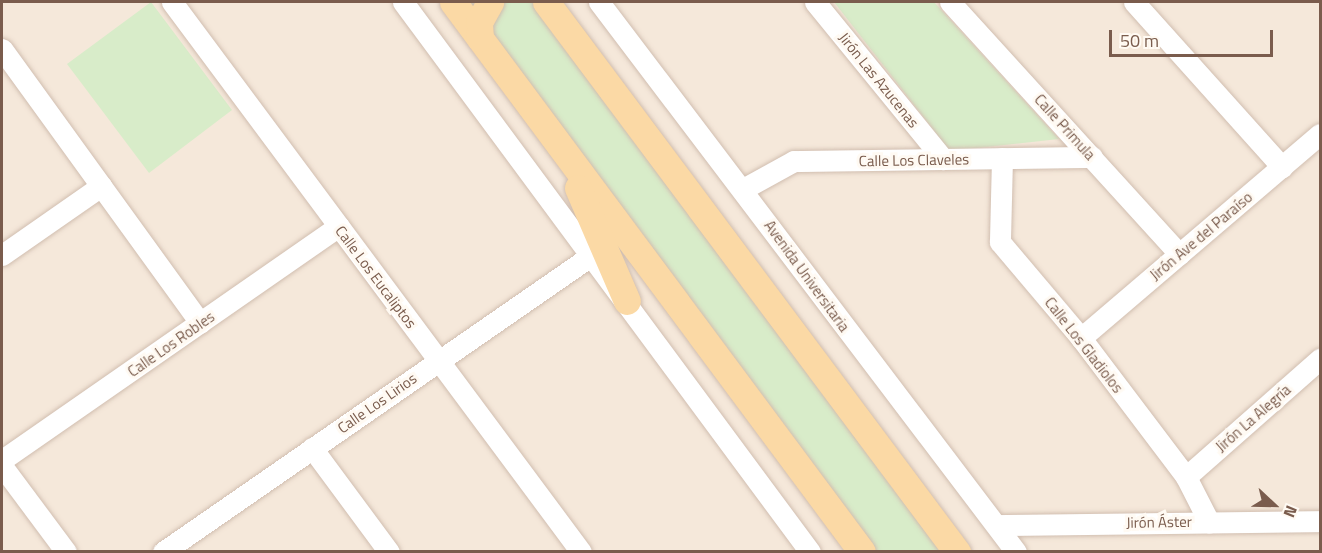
<!DOCTYPE html>
<meta charset="utf-8">
<style>
body{margin:0}
#map{position:relative;width:1322px;height:553px;overflow:hidden;background:#fdf6ec;font-family:"Titillium Web",sans-serif}
div>[style]{position:absolute}
.residential>*{inset:0;background:#f5e8da}
.green>*{inset:0;background:#d8ecc9}
.roads{filter:drop-shadow(0 0 2px #d1beb0) drop-shadow(0 0 2px #d1beb0)}
.minor>*{height:21px;margin:-10.5px;padding:0 10.5px;transform-origin:10.5px;border-radius:10.5px;background:#fff}
.major>*{height:27px;margin:-13.5px;padding:0 13.5px;transform-origin:13.5px;border-radius:13.5px;background:#fbd9a5}
span{translate:-50% -50%;white-space:nowrap;text-align:center;line-height:1.15;-webkit-text-stroke:6px #fffaf3;paint-order:stroke}
.street-label{font-size:15px;color:#7a5c4d}
.frame{position:absolute;inset:0;border:3px solid #7a5c4d;pointer-events:none}
.north{position:absolute;left:1244px;top:475px;width:60px;height:60px;-webkit-text-stroke:4px #fffaf3;paint-order:stroke;rotate:112deg;font-size:16px;font-weight:700;line-height:24px;text-align:center;color:#7a5c4d}
.north::after{content:'';display:block;margin:auto;width:21px;height:27px;background:#7a5c4d;clip-path:polygon(50% 0,100% 100%,50% 72%,0 100%)}
.scale{position:absolute;left:1109px;top:30px;width:164px;height:27px;box-sizing:border-box;border:3px solid #7a5c4d;border-top:0;padding-left:8px;font-size:18px;line-height:21px;white-space:nowrap;color:#7a5c4d;-webkit-text-stroke:4px #fffaf3;paint-order:stroke}
</style>
<div id="map">
<div class="residential">
<i style="clip-path:polygon(2px 2px,1320px 2px,1320px 551px,2px 551px)"></i>
</div>
<div class="green">
<i style="clip-path:polygon(151px 2px,232px 110px,149px 173px,67px 64px)"></i>
<i style="clip-path:polygon(464px 2px,533px 2px,943px 551px,874px 551px)"></i>
<i style="clip-path:polygon(834px 2px,934px 2px,1059px 139px,950px 151px)"></i>
</div>
<div class="roads">
<div class="minor">
<i style="left:172px;top:2px;width:685px;rotate:53.36deg"></i>
<i style="left:403px;top:2px;width:684px;rotate:53.5deg"></i>
<i style="left:599px;top:2px;width:690px;rotate:52.83deg"></i>
<i style="left:815px;top:2px;width:203px;rotate:50.8deg"></i>
<i style="left:950px;top:2px;width:341px;rotate:47.7deg"></i>
<i style="left:1134px;top:2px;width:222px;rotate:48.1deg"></i>
<i style="left:2px;top:49px;width:338px;rotate:54.1deg"></i>
<i style="left:1002px;top:158px;width:84px;rotate:91.4deg"></i>
<i style="left:1000px;top:242px;width:126px;rotate:49.8deg"></i>
<i style="left:1081px;top:338px;width:174px;rotate:52.9deg"></i>
<i style="left:1186px;top:477px;width:51px;rotate:62.9deg"></i>
<i style="left:743px;top:189px;width:58px;rotate:-28.8deg"></i>
<i style="left:794px;top:161px;width:298px;rotate:-0.8deg"></i>
<i style="left:2px;top:255px;width:121px;rotate:-34.9deg"></i>
<i style="left:1081px;top:338px;width:314px;rotate:-40.5deg"></i>
<i style="left:312px;top:448px;width:129px;rotate:53.5deg"></i>
<i style="left:2px;top:460px;width:410px;rotate:-34.8deg"></i>
<i style="left:2px;top:466px;width:107px;rotate:53.3deg"></i>
<i style="left:1186px;top:477px;width:179px;rotate:-41.4deg"></i>
<i style="left:997px;top:525px;width:323px;rotate:-0.7deg"></i>
<i style="left:163px;top:552px;width:522px;rotate:-34.7deg"></i>
</div>
<div class="major">
<i style="left:453px;top:2px;width:685px;rotate:53.36deg"></i>
<i style="left:546px;top:2px;width:687px;rotate:53.23deg"></i>
<i style="left:480px;top:38px;width:16px;rotate:-94deg"></i>
<i style="left:479px;top:22px;width:23px;rotate:-61deg"></i>
<i style="left:578px;top:188px;width:123px;rotate:66.6deg"></i>
</div>
</div>
<div class="street-label">
<span style="left:879px;top:80px;rotate:51deg">Jirón Las Azucenas</span>
<span style="left:1065px;top:127px;rotate:48deg">Calle Primula</span>
<span style="left:914px;top:160px;rotate:-1deg">Calle Los Claveles</span>
<span style="left:1201px;top:236px;rotate:-40deg">Jirón Ave del Paraíso</span>
<span style="left:807px;top:276px;rotate:54deg">Avenida Universitaria</span>
<span style="left:376px;top:277px;rotate:53deg">Calle Los Eucaliptos</span>
<span style="left:171px;top:344px;rotate:-35deg">Calle Los Robles</span>
<span style="left:1084px;top:345px;rotate:52deg">Calle Los Gladiolos</span>
<span style="left:377px;top:403px;rotate:-35deg">Calle Los Lirios</span>
<span style="left:1253px;top:418px;rotate:-41deg">Jirón La Alegría</span>
<span style="left:1159px;top:522px;rotate:-1deg">Jirón Áster</span>
</div>
<div class="frame"></div>
<div class="north">N</div>
<div class="scale">50 m</div>
</div>
